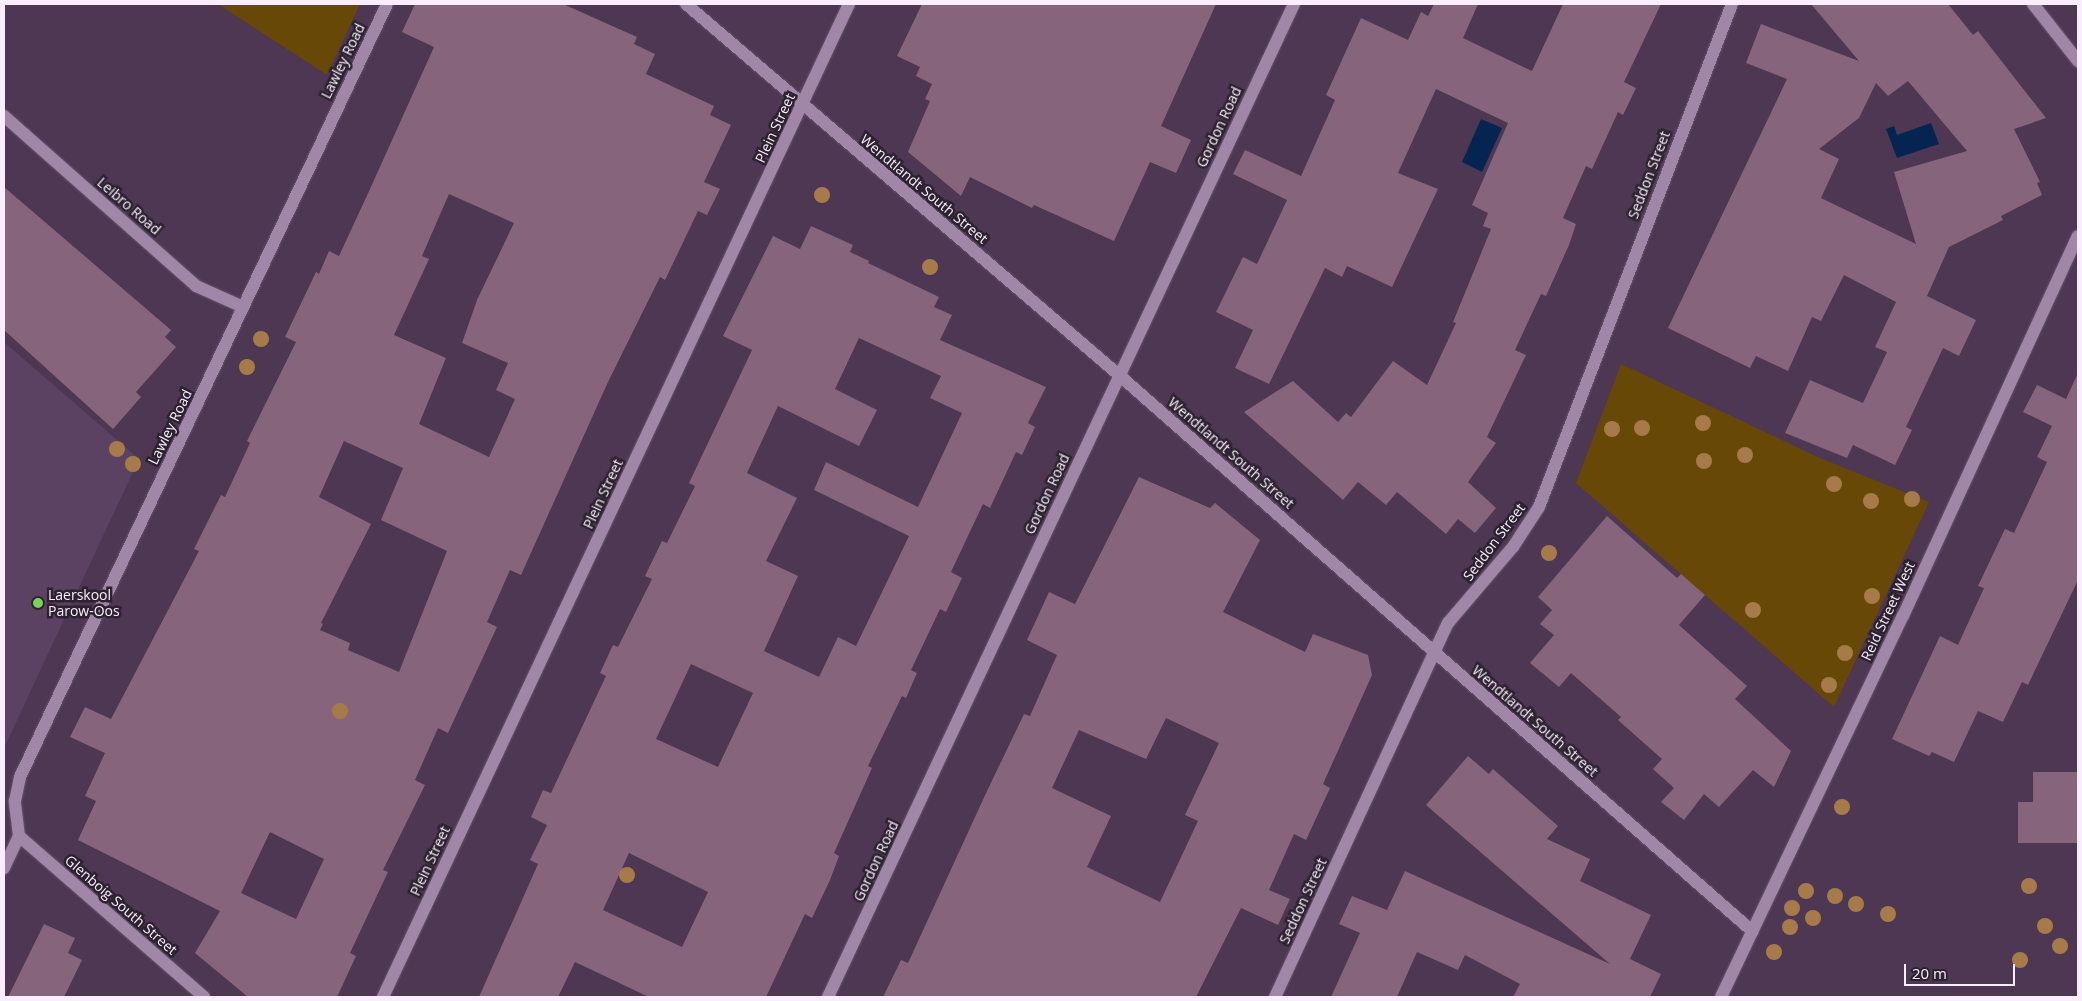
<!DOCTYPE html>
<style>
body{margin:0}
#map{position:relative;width:2082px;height:1001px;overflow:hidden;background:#4d3753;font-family:"Open Sans",sans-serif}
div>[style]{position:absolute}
.built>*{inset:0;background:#5c4262}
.green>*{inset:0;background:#674807}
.water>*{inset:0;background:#052451}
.building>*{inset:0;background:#86647b}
.roads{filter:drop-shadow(0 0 1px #66546b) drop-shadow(0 0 1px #66546b)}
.minor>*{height:12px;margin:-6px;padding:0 6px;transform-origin:6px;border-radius:6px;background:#a087a7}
.trees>*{width:16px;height:16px;margin:-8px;border-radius:50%;background:#a77b49}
.dots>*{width:14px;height:14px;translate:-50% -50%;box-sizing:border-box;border:2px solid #2d2330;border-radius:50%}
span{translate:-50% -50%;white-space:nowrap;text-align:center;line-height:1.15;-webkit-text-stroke:5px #2d2330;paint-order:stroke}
.street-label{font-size:14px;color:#faedfe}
.poi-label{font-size:14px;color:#faedfe}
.left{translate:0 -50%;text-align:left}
.frame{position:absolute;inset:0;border:5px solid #faedfe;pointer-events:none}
.scale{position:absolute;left:1904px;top:964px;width:111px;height:22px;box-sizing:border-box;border:2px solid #faedfe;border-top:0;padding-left:6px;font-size:15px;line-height:18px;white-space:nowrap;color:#faedfe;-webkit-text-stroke:4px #2d2330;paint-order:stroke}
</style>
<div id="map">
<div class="built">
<i style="clip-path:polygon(4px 342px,139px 459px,4px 748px)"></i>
</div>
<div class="green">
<i style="clip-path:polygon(218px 4px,360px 4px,327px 75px)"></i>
<i style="clip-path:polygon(1621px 364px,1820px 458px,1929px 502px,1834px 707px,1576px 483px)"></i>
</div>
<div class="water">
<i style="clip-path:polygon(1481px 119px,1502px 128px,1482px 172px,1462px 162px)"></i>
<i style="clip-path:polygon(1931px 123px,1939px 144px,1897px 158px,1886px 129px,1894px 126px,1897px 135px)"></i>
</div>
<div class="building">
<i style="clip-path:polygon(evenodd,415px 4px,563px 4px,637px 37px,634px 44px,655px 54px,646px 74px,714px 106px,710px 115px,731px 125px,704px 182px,720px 189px,707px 215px,698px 211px,665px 280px,660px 277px,608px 382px,521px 575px,510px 570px,487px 622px,497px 627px,448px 733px,438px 728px,415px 780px,425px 785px,383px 870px,388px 872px,350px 953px,356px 956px,337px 997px,248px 997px,195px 953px,220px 911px,78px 840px,96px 801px,85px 796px,105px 753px,70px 737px,85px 707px,111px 719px,199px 551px,194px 549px,221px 495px,225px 497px,250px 443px,247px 441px,296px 342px,285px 337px,316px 272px,319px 274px,329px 251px,339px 256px,370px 189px,434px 47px,402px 32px,415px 4px,449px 194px,514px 223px,477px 300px,462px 343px,508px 363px,496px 390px,515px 399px,489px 457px,419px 424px,446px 358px,394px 335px,429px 259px,422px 256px,449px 194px,415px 4px,344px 441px,403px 468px,381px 520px,447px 551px,399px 672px,348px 650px,350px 643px,320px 630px,323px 624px,321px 623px,371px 524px,319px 497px,344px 441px,415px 4px,270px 832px,324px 859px,296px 919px,241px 893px,270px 832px)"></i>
<i style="clip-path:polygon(922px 4px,1216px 4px,1161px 126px,1191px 140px,1176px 173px,1150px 162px,1114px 241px,1034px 205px,1032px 208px,970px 177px,961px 196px,908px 152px,930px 101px,925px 99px,932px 84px,916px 76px,920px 67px,897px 56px)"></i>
<i style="clip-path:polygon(1434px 4px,1478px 4px,1463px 38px,1532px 71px,1563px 4px,1661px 4px,1624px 82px,1636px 88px,1623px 115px,1618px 112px,1592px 169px,1586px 166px,1563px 218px,1576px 224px,1569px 245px,1546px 296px,1541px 294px,1515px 350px,1526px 355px,1487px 437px,1496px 443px,1468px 482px,1496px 508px,1475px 533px,1458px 519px,1446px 534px,1397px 492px,1386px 505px,1358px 482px,1343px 500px,1244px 412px,1293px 381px,1338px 422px,1346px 413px,1351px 417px,1393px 361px,1427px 385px,1456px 323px,1453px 322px,1491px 229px,1483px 226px,1488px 213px,1472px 205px,1508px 123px,1436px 89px,1398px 173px,1438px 189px,1392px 287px,1347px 266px,1342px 277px,1325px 268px,1269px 384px,1235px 368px,1253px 330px,1216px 312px,1243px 257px,1257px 264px,1287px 200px,1233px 174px,1245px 150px,1301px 176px,1335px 100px,1326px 95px,1361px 18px,1408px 40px,1421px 12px,1428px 16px)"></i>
<i style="clip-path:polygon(evenodd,1811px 4px,1948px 4px,1973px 35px,1978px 31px,2046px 118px,2014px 129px,2040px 182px,2037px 183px,2042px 195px,2001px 216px,2003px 220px,1949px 247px,1927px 296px,1976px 320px,1959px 356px,1943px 348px,1906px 427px,1912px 430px,1895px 465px,1853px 445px,1847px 458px,1785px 433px,1810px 380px,1863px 403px,1887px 352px,1875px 347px,1896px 302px,1844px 275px,1821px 321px,1812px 317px,1788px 371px,1756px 356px,1750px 368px,1668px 328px,1787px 79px,1746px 63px,1761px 24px,1859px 61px,1811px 4px,1908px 81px,1967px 151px,1894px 172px,1916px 244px,1821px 198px,1839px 159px,1819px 149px,1859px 118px,1876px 83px,1888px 96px,1908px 81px)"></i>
<i style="clip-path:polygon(4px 187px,171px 330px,165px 337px,176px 347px,136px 392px,141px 397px,113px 429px,4px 330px)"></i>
<i style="clip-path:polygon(evenodd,811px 226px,853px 245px,850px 252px,869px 261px,868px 263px,939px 297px,934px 307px,952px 315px,940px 340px,1046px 387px,1028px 423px,1035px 427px,1022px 455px,1016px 452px,990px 508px,983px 504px,951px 572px,962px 578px,946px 612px,940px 609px,911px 670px,917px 673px,906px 698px,902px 696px,868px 766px,872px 768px,834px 853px,839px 856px,830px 880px,812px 918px,805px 914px,766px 997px,649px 997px,575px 962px,558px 997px,479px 997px,538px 864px,530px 860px,547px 825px,531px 817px,543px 790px,551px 793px,606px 676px,600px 673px,613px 645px,618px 647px,652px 579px,645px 576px,662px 541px,667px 543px,695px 486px,689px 483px,752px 350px,723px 336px,773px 236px,800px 249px,811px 226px,859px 338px,941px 376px,930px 398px,962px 413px,918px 507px,826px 462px,814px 490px,909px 536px,856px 646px,838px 637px,819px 677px,764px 651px,798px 576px,766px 561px,797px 498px,747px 473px,778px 406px,859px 446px,877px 410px,835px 389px,859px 338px,811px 226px,691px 664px,753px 693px,718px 767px,656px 739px,691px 664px,811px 226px,629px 853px,708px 892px,682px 947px,603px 910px,629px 853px)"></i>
<i style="clip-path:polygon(2078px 373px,2078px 580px,2028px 685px,2022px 682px,2003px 722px,1978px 711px,1954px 762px,1932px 752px,1929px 756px,1892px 739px,1940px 636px,1958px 645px,1984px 588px,1978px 586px,2005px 529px,2014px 533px,2047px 462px,2037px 457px,2052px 426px,2023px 412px,2037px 385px,2066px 399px)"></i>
<i style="clip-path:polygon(evenodd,1139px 477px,1210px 508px,1215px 503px,1260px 540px,1223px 612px,1305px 652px,1313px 634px,1368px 655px,1372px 675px,1323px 784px,1330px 788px,1306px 840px,1294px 834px,1269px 890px,1290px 899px,1278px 925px,1241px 908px,1196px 997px,883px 997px,901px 960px,908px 963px,987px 791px,1024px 714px,1030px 716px,1057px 655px,1027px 640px,1049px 592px,1075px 604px,1139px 477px,1166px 718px,1219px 743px,1185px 815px,1198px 821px,1160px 902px,1087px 867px,1111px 816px,1052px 788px,1079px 730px,1146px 759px,1166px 718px)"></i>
<i style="clip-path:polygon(1607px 516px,1677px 578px,1681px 574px,1705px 595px,1679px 625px,1747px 686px,1735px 699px,1791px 751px,1774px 787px,1753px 770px,1719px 807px,1704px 794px,1684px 820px,1661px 802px,1674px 788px,1653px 769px,1662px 759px,1618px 720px,1621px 717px,1571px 673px,1559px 687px,1530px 663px,1554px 635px,1540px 624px,1552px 610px,1538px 597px)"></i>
<i style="clip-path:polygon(1468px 756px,1489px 774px,1493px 769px,1558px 826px,1547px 839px,1590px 859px,1580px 881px,1651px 915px,1630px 959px,1661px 974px,1650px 997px,1513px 997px,1520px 984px,1465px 955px,1458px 970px,1417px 952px,1397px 997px,1331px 997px,1360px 933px,1339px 924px,1352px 896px,1387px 910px,1405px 871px,1610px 964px,1426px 805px)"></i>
<i style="clip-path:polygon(2033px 772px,2078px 772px,2078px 843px,2018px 843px,2018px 802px,2033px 802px)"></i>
<i style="clip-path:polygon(44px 924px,75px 938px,68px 953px,82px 960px,64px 997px,8px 997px)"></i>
</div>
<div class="roads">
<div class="minor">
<i style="left:686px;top:4px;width:570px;rotate:40.59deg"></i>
<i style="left:1119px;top:375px;width:843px;rotate:41.29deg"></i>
<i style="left:2033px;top:4px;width:73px;rotate:51.7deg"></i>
<i style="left:4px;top:116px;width:256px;rotate:41.5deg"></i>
<i style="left:196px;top:286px;width:51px;rotate:24.1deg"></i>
<i style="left:19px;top:836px;width:245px;rotate:41deg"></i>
<i style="left:4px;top:868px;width:35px;rotate:-65deg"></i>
<i style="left:19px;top:836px;width:35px;rotate:-97deg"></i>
<i style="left:15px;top:801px;width:25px;rotate:-78deg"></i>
<i style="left:20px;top:777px;width:856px;rotate:-64.6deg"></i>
<i style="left:383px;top:997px;width:1097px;rotate:-64.86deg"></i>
<i style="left:828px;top:997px;width:1097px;rotate:-64.86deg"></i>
<i style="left:1275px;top:997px;width:412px;rotate:-65.2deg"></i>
<i style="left:1448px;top:623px;width:100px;rotate:-49.5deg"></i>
<i style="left:1513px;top:547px;width:48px;rotate:-57deg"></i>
<i style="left:1539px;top:507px;width:539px;rotate:-69.01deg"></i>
<i style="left:1721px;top:997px;width:422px;rotate:-64.5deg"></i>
<i style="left:1903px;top:616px;width:418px;rotate:-65.3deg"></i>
</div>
</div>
<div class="trees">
<i style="left:822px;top:195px"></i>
<i style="left:930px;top:267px"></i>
<i style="left:261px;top:339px"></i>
<i style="left:247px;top:367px"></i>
<i style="left:1703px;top:423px"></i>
<i style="left:1642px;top:428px"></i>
<i style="left:1612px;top:429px"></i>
<i style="left:117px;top:449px"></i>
<i style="left:1745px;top:455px"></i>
<i style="left:1704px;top:461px"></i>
<i style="left:133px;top:464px"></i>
<i style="left:1834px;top:484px"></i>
<i style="left:1912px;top:499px"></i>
<i style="left:1871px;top:501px"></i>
<i style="left:1549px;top:553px"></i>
<i style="left:1872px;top:596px"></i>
<i style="left:1753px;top:610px"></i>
<i style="left:1845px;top:653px"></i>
<i style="left:1829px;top:685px"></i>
<i style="left:340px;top:711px"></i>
<i style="left:1842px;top:807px"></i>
<i style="left:627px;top:875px"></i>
<i style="left:2029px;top:886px"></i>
<i style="left:1806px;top:891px"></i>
<i style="left:1835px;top:896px"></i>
<i style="left:1856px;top:904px"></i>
<i style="left:1792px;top:908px"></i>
<i style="left:1888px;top:914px"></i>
<i style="left:1813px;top:918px"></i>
<i style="left:2045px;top:926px"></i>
<i style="left:1790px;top:927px"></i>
<i style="left:2060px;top:946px"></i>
<i style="left:1774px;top:952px"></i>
<i style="left:2020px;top:960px"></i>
</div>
<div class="dots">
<i style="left:38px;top:603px;background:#77d259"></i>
</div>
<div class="street-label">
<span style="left:343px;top:61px;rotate:-64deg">Lawley Road</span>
<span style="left:1219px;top:127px;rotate:-65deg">Gordon Road</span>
<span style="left:775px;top:128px;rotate:-65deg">Plein Street</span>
<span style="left:1649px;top:175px;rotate:-69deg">Seddon Street</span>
<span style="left:924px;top:189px;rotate:40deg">Wendtlandt South Street</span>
<span style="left:129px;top:206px;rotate:41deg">Leibro Road</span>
<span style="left:170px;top:427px;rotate:-64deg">Lawley Road</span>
<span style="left:1231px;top:453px;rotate:41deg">Wendtlandt South Street</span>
<span style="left:603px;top:494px;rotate:-65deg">Plein Street</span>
<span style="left:1047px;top:494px;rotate:-65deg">Gordon Road</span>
<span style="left:1494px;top:542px;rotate:-53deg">Seddon Street</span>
<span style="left:1888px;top:611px;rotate:-65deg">Reid Street West</span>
<span style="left:1535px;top:721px;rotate:41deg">Wendtlandt South Street</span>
<span style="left:430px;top:861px;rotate:-65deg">Plein Street</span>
<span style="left:876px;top:861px;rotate:-65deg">Gordon Road</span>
<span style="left:1303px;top:901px;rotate:-65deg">Seddon Street</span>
<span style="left:121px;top:905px;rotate:41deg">Glenboig South Street</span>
</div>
<div class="poi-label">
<span class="left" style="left:48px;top:603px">Laerskool<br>Parow-Oos</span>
</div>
<div class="frame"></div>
<div class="scale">20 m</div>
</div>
